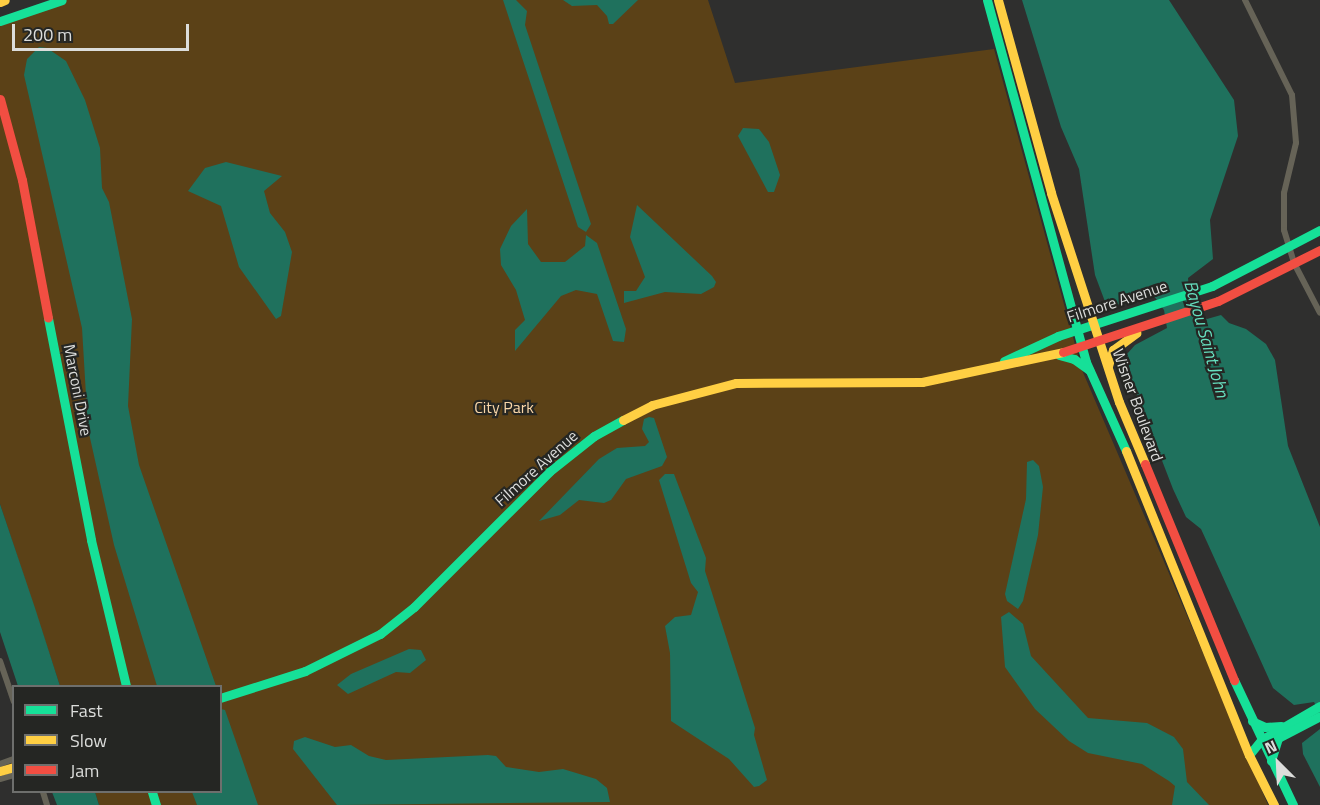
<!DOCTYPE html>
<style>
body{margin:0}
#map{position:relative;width:1320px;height:805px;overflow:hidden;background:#2f2f2e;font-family:"Titillium Web",sans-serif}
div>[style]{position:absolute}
.green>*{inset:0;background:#5b4117}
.water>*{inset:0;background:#1f715d}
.street>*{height:6px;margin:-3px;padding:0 3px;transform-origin:3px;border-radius:3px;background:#666357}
.fast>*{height:9px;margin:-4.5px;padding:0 4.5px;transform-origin:4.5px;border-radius:4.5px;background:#16e098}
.slow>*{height:9px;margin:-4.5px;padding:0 4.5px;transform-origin:4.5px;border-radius:4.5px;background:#ffcf43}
.jam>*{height:9px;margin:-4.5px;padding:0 4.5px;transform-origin:4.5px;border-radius:4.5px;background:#f24e42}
span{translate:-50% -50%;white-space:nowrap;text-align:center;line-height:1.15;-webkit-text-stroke:4.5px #252623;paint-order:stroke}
.street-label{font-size:16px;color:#dcdddb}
.park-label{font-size:16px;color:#f9d6a8}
.water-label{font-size:18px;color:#66dfbf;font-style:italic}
.legend{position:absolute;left:12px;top:685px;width:210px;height:108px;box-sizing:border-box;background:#252623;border:2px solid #6e6f6d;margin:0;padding:8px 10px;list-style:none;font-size:18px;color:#dcdddb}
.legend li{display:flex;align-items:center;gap:12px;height:30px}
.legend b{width:30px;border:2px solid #6e6f6d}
.north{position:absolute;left:1248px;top:733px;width:60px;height:60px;-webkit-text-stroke:4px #252623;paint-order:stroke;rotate:336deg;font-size:16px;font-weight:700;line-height:24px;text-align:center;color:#dcdddb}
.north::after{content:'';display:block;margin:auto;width:21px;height:27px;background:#dcdddb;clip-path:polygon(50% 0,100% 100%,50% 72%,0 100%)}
.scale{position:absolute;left:12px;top:24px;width:177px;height:27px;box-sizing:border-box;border:3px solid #dcdddb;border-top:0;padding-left:8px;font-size:18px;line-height:21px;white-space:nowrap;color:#dcdddb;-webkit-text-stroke:4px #252623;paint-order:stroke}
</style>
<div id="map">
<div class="green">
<i style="clip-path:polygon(62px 0,708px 0,735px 83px,994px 49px,1082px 370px,1268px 805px,99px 805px,95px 792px,220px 792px,220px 686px,60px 686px,0 504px,0 21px)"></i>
</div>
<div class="water">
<i style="clip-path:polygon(503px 0,516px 0,527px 11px,525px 25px,591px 224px,586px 232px,578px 227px)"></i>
<i style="clip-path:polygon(563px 0,638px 0,613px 24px,609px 24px,607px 16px,597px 5px,572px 6px)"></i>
<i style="clip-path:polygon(1022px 0,1169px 0,1234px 100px,1238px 136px,1210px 220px,1213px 259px,1188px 278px,1189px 290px,1198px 315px,1207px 319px,1221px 315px,1229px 323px,1246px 329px,1266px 344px,1275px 360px,1288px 446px,1320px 527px,1320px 714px,1314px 702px,1294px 705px,1273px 688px,1207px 542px,1201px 529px,1186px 517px,1173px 489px,1132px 383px,1127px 354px,1135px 345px,1167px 328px,1164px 310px,1154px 296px,1107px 307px,1095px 275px,1079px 169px,1061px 127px)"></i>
<i style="clip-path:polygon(39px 47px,47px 48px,66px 61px,85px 100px,100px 148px,102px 188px,109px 202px,132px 319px,128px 406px,139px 465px,216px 686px,157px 686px,114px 545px,88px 429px,82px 328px,24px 75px,27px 59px)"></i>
<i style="clip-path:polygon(743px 128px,759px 129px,769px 142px,780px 175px,774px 192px,768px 192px,738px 136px)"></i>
<i style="clip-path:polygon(226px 162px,282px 176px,264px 191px,270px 213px,285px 232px,292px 252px,281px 316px,276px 319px,239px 267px,221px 206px,188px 191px,205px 168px)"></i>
<i style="clip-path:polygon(637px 205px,712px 276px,716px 282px,714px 287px,701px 294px,665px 292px,624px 303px,624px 291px,636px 291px,645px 277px,630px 237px)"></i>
<i style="clip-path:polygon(527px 209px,528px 244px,541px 262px,565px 262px,585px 246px,586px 235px,597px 243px,626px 329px,624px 342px,613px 341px,597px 294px,576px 290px,561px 296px,515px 351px,515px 330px,525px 320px,516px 290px,501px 265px,500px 249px,511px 226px)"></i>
<i style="clip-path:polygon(649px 417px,654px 418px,667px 457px,662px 466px,626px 479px,611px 500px,604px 503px,579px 500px,560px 515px,539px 521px,599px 459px,617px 448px,645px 446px,649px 442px,642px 429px,644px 419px)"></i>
<i style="clip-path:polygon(1033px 460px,1039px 466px,1043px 487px,1038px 535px,1023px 601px,1018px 609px,1007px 601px,1005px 594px,1026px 499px,1027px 462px)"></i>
<i style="clip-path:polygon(665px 474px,674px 474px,706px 558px,705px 571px,755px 728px,754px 735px,767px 780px,759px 786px,754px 787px,729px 759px,671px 721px,670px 653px,665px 626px,675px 617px,691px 615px,698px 592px,691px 583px,659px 480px)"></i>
<i style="clip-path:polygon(0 504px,35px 608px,60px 686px,18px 686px,0 632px)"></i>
<i style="clip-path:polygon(1009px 612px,1023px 624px,1031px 656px,1088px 718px,1147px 723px,1174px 737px,1183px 749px,1187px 782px,1209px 805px,1172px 805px,1175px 786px,1169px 781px,1142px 764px,1088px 753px,1069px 741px,1035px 709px,1005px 667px,1001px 617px)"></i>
<i style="clip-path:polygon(409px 649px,421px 650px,426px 660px,410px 673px,396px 672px,348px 694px,337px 685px,351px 674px)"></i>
<i style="clip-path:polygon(221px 709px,225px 710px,258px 805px,197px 805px,192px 792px,220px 792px)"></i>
<i style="clip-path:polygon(1320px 729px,1320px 787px,1303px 754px,1302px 743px)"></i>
<i style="clip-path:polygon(305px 737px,335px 747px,351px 745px,369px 756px,386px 760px,488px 755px,496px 756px,506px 767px,539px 772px,563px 769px,596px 779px,607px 788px,610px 802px,337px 805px,293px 749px,294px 741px)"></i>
<i style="clip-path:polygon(52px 792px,95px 792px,99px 805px,57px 805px)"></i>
</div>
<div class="street">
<i style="left:1245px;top:0;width:106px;rotate:63.7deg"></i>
<i style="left:1292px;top:95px;width:48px;rotate:85.2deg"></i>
<i style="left:1296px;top:143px;width:51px;rotate:103.5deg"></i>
<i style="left:1284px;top:193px;width:37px;rotate:90deg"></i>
<i style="left:1284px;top:230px;width:34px;rotate:73deg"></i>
<i style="left:1294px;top:263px;width:56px;rotate:62.5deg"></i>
<i style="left:0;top:661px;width:43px;rotate:71.1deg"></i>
<i style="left:0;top:764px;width:15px;rotate:-20deg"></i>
<i style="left:0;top:779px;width:15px;rotate:-16deg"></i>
<i style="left:43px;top:792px;width:14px;rotate:73deg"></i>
</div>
<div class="fast">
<i style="left:987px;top:0;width:375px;rotate:74.7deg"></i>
<i style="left:1086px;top:362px;width:98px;rotate:65.8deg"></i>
<i style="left:0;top:21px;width:65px;rotate:-18.7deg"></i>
<i style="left:48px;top:318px;width:226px;rotate:79deg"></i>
<i style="left:91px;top:540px;width:150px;rotate:76.5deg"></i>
<i style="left:1059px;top:355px;width:16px;rotate:15deg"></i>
<i style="left:1074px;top:359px;width:19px;rotate:36deg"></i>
<i style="left:1004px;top:361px;width:60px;rotate:-24.8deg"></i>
<i style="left:1058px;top:336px;width:162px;rotate:-18deg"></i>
<i style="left:1212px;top:286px;width:122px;rotate:-27.4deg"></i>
<i style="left:1234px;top:680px;width:138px;rotate:64.7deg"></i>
<i style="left:220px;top:698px;width:89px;rotate:-17.6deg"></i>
<i style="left:305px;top:671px;width:84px;rotate:-26.3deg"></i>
<i style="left:380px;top:634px;width:43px;rotate:-38.5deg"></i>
<i style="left:414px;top:607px;width:192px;rotate:-45deg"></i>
<i style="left:550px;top:471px;width:56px;rotate:-38.5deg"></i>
<i style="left:594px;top:436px;width:33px;rotate:-29deg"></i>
<i style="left:1252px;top:721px;width:14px;rotate:25deg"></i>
<i style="left:1265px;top:727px;width:16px;rotate:-4deg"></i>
<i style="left:1249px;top:755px;width:19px;rotate:-51deg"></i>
<i style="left:1261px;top:740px;width:68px;rotate:-30deg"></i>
<i style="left:1271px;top:761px;width:24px;rotate:-73deg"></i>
<i style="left:1278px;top:738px;width:47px;rotate:-27.6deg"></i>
<i style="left:152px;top:792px;width:14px;rotate:73deg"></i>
</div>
<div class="slow">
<i style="left:998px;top:0;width:200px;rotate:74.6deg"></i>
<i style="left:1051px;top:193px;width:220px;rotate:72deg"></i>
<i style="left:1119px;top:402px;width:67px;rotate:67.2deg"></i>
<i style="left:0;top:2px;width:5px;rotate:-22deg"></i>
<i style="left:1108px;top:366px;width:17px;rotate:-73deg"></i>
<i style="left:1113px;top:350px;width:29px;rotate:-36deg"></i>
<i style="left:623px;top:420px;width:33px;rotate:-27deg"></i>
<i style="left:652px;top:405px;width:87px;rotate:-14.7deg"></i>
<i style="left:736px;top:383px;width:186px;rotate:-0.3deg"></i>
<i style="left:922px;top:382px;width:144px;rotate:-12deg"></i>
<i style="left:1126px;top:451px;width:328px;rotate:68deg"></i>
<i style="left:1249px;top:755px;width:56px;rotate:63.4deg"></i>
<i style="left:0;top:771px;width:15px;rotate:-16deg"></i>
</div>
<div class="jam">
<i style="left:0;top:99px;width:84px;rotate:74.8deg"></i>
<i style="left:22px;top:180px;width:140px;rotate:79.3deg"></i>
<i style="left:1063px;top:352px;width:163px;rotate:-18.2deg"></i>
<i style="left:1218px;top:301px;width:114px;rotate:-26.6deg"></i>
<i style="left:1145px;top:464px;width:234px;rotate:67.6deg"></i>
</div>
<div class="street-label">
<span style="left:1117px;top:301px;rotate:-18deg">Filmore Avenue</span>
<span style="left:78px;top:390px;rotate:79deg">Marconi Drive</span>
<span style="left:1138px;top:405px;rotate:70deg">Wisner Boulevard</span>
<span style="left:536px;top:468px;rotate:-42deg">Filmore Avenue</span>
</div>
<div class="park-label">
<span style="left:504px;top:407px">City Park</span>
</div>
<div class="water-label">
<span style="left:1206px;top:339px;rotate:74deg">Bayou Saint John</span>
</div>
<ul class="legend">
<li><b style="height:8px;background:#16e098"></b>Fast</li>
<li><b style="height:8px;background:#ffcf43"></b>Slow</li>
<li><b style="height:8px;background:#f24e42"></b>Jam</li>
</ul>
<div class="north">N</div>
<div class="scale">200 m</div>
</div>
